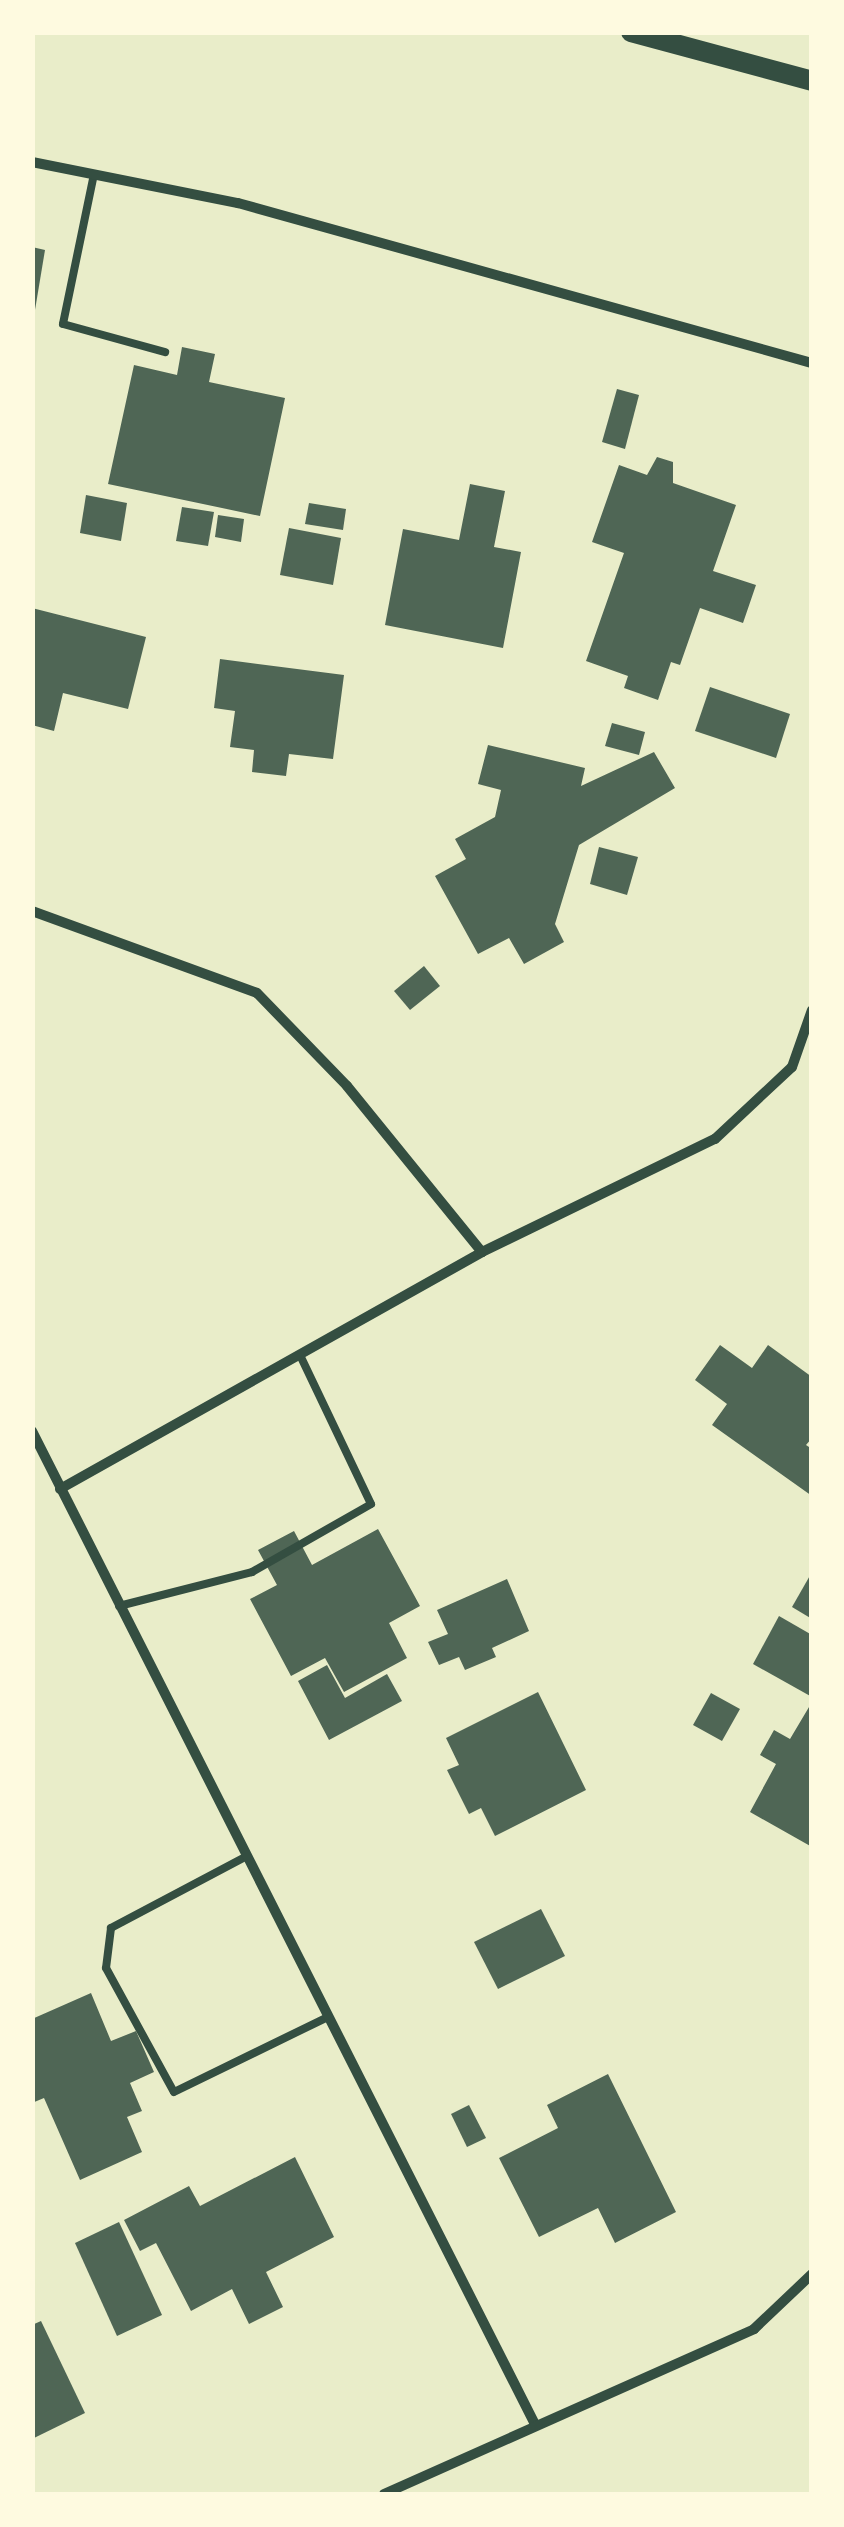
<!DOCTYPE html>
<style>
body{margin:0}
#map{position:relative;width:844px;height:2527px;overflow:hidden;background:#e9edc9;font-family:"Fira Sans",sans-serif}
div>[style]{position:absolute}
.building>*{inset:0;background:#4f6655}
.service>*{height:8px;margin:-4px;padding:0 4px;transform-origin:4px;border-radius:4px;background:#344e41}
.minor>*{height:10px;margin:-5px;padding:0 5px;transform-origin:5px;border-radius:5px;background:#344e41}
.secondary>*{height:20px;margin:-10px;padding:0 10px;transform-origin:10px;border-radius:10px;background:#344e41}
span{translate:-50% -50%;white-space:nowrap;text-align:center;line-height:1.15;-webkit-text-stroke:10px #fefae0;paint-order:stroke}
.frame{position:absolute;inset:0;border:35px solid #fefae0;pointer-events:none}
</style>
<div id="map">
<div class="building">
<i style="clip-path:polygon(32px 247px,45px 250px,35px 310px,32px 310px)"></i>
<i style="clip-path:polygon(182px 347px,215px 354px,209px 382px,285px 398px,260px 516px,108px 484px,134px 365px,177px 375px)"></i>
<i style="clip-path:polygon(617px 389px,639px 395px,625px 449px,602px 442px)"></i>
<i style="clip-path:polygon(657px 457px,673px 462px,673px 483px,736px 505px,713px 571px,756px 585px,743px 623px,700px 608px,680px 665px,671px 662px,658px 700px,624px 688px,628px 676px,586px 661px,624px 553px,592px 542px,619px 465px,647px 475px)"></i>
<i style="clip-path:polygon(470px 484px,505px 491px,494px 547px,521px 552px,503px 648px,385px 625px,403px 529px,459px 540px)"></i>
<i style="clip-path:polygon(86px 495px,127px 503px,121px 541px,80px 533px)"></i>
<i style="clip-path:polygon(309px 503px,346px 509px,343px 530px,305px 524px)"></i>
<i style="clip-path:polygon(182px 507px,214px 512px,208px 546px,176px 541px)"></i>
<i style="clip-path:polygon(218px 515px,244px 519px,241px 542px,215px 537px)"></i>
<i style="clip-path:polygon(289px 528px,341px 538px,333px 585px,280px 575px)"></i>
<i style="clip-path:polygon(32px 608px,146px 637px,128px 709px,63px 693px,54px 731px,32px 725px)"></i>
<i style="clip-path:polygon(220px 659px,344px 675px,333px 759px,289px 754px,286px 776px,252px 772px,254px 750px,230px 747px,235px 711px,214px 708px)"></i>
<i style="clip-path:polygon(710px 687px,790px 714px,776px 758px,695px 731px)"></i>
<i style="clip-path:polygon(612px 723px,645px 732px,639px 755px,605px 746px)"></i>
<i style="clip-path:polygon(488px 745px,585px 768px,581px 786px,654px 752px,675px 788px,579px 845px,555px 924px,564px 942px,524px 964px,509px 938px,478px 954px,435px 876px,466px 859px,455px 839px,495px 817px,501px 790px,478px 784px)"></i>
<i style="clip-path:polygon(599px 847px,638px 857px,627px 895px,590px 884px)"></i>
<i style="clip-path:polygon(424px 966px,440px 986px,410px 1010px,394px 991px)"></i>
<i style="clip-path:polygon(720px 1345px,752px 1368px,768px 1345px,812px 1377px,812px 1438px,806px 1445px,812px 1449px,812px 1496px,712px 1425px,727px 1404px,695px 1380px)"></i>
<i style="clip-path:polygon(378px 1529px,420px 1606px,389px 1623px,407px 1658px,344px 1692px,325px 1658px,291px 1676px,250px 1599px,277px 1585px,258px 1550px,294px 1531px,312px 1565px)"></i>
<i style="clip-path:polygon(812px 1572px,812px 1619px,792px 1607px)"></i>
<i style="clip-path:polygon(507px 1579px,529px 1631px,492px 1648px,496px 1657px,465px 1670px,459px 1657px,439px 1665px,428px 1642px,448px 1634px,437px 1610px)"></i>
<i style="clip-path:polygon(779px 1616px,812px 1635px,812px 1697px,753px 1664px)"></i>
<i style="clip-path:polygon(327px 1665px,345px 1698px,387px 1674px,402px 1701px,329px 1740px,298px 1681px)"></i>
<i style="clip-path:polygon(538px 1692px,586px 1790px,495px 1836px,481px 1808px,469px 1814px,447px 1770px,459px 1765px,446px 1738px)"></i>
<i style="clip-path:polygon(711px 1693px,740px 1709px,722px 1741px,693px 1725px)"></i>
<i style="clip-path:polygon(812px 1702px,812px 1847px,750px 1812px,776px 1764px,760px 1755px,774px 1730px,790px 1739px)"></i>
<i style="clip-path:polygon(541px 1909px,565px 1956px,498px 1989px,474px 1942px)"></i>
<i style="clip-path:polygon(91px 1993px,111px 2041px,136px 2031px,154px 2072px,130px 2083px,142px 2111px,127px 2117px,142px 2152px,80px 2180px,44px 2098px,32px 2103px,32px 2019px)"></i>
<i style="clip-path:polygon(608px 2074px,676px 2212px,615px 2243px,598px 2208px,539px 2237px,499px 2158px,558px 2128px,547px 2105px)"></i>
<i style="clip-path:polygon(469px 2105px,486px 2138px,467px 2147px,451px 2114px)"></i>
<i style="clip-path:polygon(295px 2157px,334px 2237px,266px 2272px,283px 2307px,249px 2324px,232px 2289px,191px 2311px,156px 2243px,140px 2251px,124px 2220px,189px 2186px,200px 2206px)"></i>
<i style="clip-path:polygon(119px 2222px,162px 2315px,117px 2336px,75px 2243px)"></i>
<i style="clip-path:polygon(41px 2321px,85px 2413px,32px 2439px,32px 2325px)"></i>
</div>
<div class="service">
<i style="left:94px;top:174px;width:153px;rotate:101.7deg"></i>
<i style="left:63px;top:324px;width:106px;rotate:15.4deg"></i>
<i style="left:119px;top:1606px;width:137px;rotate:-14.3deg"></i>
<i style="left:252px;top:1572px;width:137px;rotate:-29.7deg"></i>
<i style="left:371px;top:1504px;width:165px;rotate:-115.5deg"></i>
<i style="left:247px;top:1856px;width:154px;rotate:152.1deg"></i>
<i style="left:111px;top:1928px;width:40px;rotate:97.1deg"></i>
<i style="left:106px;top:1968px;width:141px;rotate:61.3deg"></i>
<i style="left:174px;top:2092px;width:171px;rotate:-26deg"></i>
</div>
<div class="minor">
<i style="left:32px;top:162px;width:210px;rotate:11.3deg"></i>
<i style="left:238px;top:203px;width:596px;rotate:15.58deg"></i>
<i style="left:32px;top:911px;width:239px;rotate:20deg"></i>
<i style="left:257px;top:993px;width:129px;rotate:45.9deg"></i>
<i style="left:347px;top:1086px;width:214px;rotate:50.9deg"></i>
<i style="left:32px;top:1431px;width:1111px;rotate:63.14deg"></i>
<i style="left:60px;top:1489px;width:484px;rotate:-29.3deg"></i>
<i style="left:482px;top:1252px;width:259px;rotate:-25.9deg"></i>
<i style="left:715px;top:1139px;width:105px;rotate:-43.1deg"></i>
<i style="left:792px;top:1067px;width:60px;rotate:-70.7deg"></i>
<i style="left:384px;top:2494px;width:405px;rotate:-24deg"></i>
<i style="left:754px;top:2329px;width:80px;rotate:-43.5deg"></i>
</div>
<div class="secondary">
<i style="left:631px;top:32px;width:188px;rotate:15.1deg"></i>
</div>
<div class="frame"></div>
</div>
